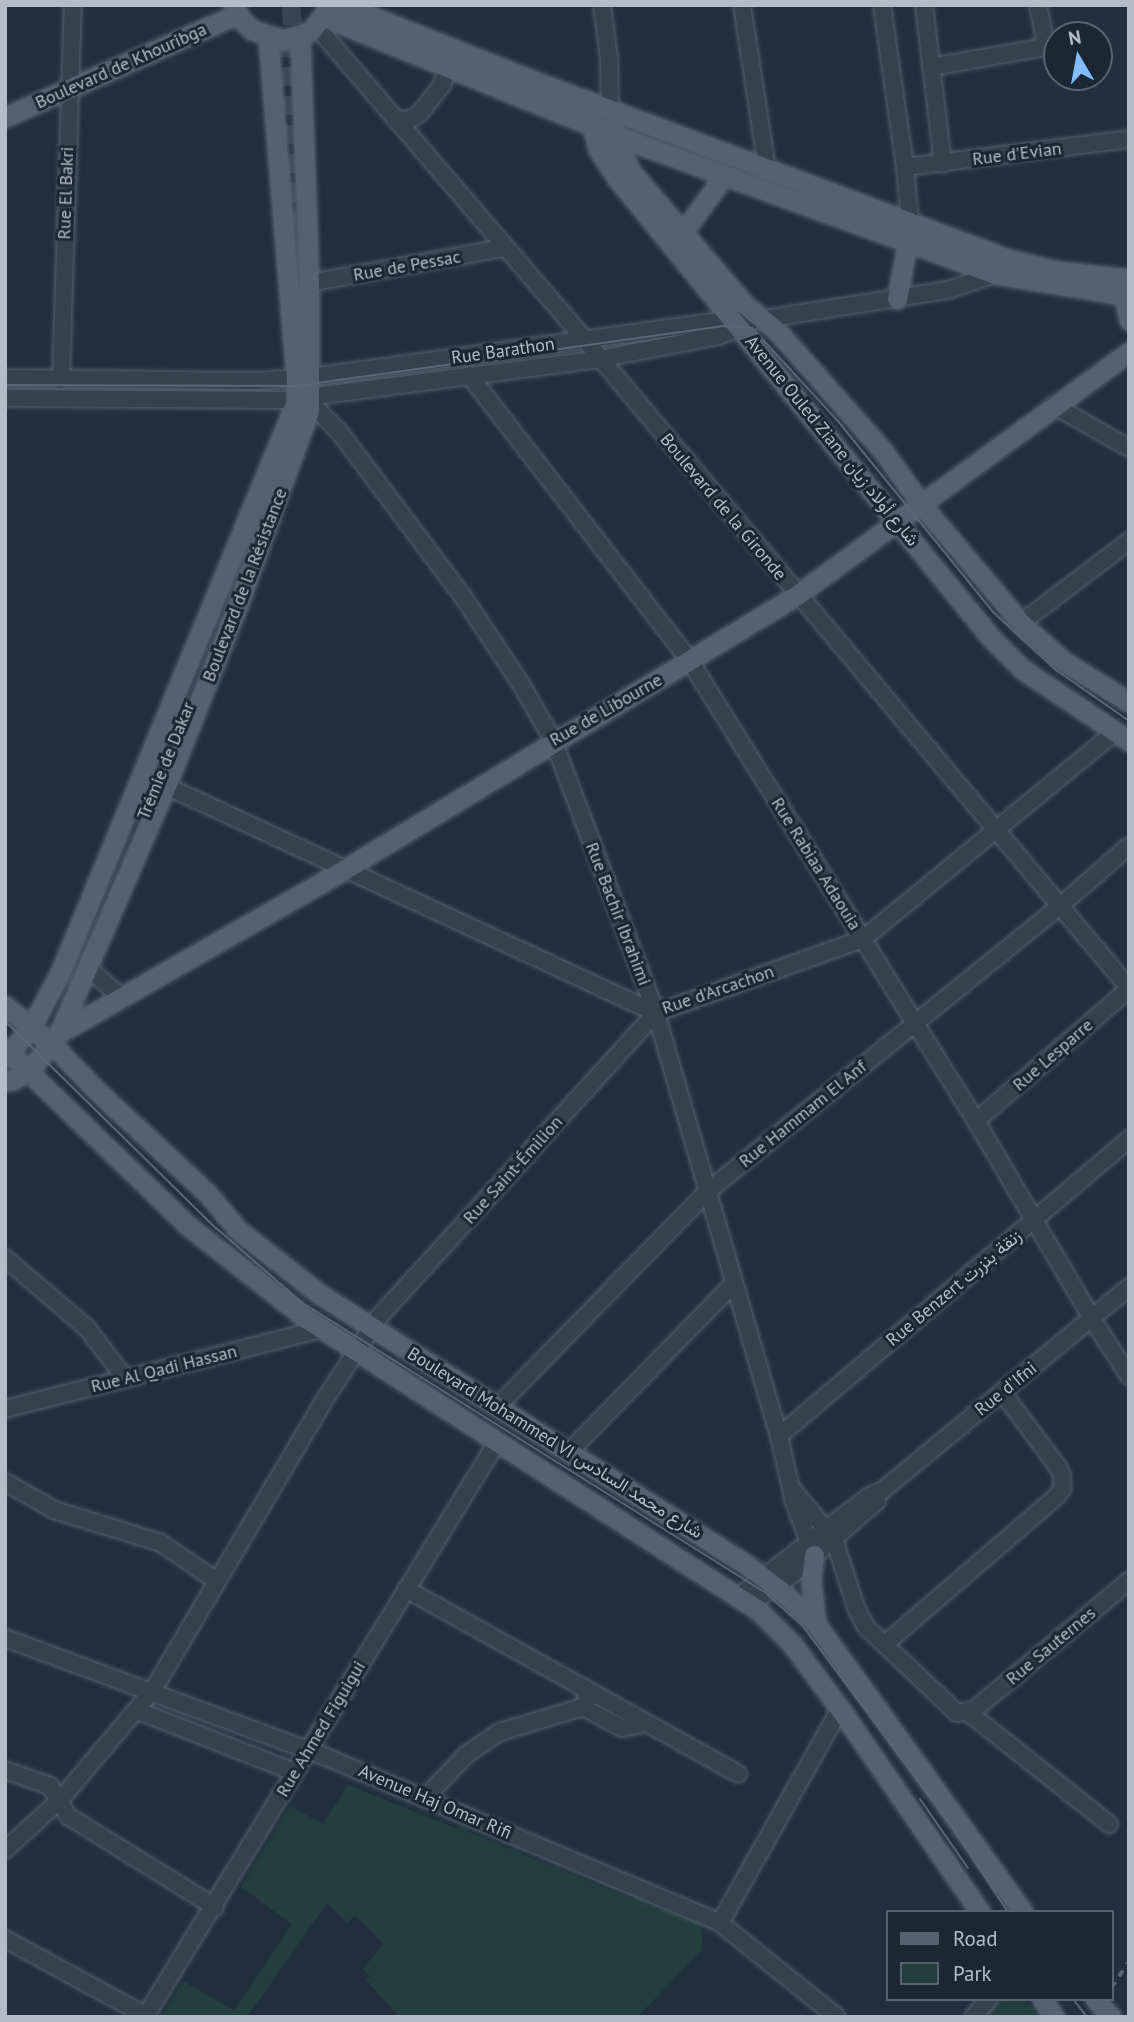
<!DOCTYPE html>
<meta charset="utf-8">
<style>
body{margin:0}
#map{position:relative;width:1134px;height:2022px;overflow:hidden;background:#22303e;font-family:"PT Sans",Vazirmatn,sans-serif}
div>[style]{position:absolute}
.green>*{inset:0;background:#243e3f}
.major-tunnel>*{height:19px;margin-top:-9.5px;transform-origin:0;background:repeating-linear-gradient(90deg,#384553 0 19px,transparent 0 29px)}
.roads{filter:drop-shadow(0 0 2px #54606c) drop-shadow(0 0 2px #54606c)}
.minor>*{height:16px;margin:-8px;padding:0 8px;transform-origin:8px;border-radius:8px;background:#36424e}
.major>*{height:19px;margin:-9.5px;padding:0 9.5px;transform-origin:9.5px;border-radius:9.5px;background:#54616e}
.tram>*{height:2px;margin:-1px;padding:0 1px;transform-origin:1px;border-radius:1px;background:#586675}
.rail>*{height:3.5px;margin-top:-1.75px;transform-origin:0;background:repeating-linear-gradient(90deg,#586675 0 7px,transparent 0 14px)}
span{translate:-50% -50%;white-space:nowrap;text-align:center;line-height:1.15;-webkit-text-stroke:6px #1b2733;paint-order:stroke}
.street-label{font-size:18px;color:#b2bdc9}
.frame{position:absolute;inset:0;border:7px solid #b2bdc9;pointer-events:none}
.legend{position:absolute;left:886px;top:1910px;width:228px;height:91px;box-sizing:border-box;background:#1b2733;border:2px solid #57636f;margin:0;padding:9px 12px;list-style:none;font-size:21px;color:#b2bdc9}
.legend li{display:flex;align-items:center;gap:14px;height:35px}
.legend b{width:35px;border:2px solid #57636f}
.north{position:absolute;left:1043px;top:21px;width:70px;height:70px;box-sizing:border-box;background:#1b2733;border:2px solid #57636f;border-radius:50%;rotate:350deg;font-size:19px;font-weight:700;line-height:28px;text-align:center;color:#b2bdc9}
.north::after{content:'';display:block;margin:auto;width:24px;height:32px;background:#82bcfe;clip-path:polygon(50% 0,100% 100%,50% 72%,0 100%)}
</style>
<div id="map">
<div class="green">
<i style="clip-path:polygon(348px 1785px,458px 1829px,461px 1824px,469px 1832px,634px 1900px,638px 1895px,644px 1897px,645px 1903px,701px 1924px,703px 1949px,637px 2017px,399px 2017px,366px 1980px,370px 1976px,363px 1969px,383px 1944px,355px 1915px,347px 1923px,327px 1903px,247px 2017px,162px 2017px,183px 1981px,234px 2011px,292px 1924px,241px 1887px,290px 1806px,323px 1824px)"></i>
<i style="clip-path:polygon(997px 1999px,1024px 1999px,1041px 2017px,982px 2017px)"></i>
</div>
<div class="major-tunnel">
<i style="left:291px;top:5px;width:48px;rotate:85.2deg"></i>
<i style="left:283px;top:38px;width:207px;rotate:87deg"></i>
</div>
<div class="roads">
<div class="minor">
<i style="left:602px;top:5px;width:53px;rotate:82.5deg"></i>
<i style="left:609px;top:58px;width:50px;rotate:88.9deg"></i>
<i style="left:742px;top:5px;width:166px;rotate:81.3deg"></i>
<i style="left:882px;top:5px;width:164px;rotate:81.9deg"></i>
<i style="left:905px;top:167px;width:55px;rotate:84.8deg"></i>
<i style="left:924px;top:5px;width:160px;rotate:83.2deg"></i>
<i style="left:316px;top:26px;width:413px;rotate:49.4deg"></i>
<i style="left:585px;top:340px;width:846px;rotate:49.99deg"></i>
<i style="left:931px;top:67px;width:111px;rotate:-9.9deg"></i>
<i style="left:1040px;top:48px;width:10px;rotate:-61deg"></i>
<i style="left:1045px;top:39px;width:35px;rotate:-102deg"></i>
<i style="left:395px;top:119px;width:14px;rotate:4deg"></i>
<i style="left:409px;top:120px;width:13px;rotate:-32deg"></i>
<i style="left:420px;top:113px;width:37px;rotate:-52deg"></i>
<i style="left:443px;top:84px;width:17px;rotate:-80deg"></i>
<i style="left:905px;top:167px;width:226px;rotate:-7.1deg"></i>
<i style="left:309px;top:283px;width:198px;rotate:-10.2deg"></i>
<i style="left:469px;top:375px;width:361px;rotate:52.3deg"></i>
<i style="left:690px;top:661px;width:542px;rotate:58.13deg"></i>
<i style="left:976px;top:1121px;width:229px;rotate:59.6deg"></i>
<i style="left:1092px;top:1319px;width:68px;rotate:57deg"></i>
<i style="left:5px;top:378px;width:252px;rotate:0.7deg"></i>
<i style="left:257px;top:381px;width:54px;rotate:-4.2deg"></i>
<i style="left:311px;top:377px;width:411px;rotate:-7.8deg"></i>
<i style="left:718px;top:321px;width:46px;rotate:-2.5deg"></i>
<i style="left:764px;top:319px;width:186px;rotate:-9deg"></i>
<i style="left:948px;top:290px;width:50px;rotate:-18.8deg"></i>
<i style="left:61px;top:380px;width:375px;rotate:-88.2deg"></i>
<i style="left:5px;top:398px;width:280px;rotate:0.4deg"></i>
<i style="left:285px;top:400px;width:317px;rotate:-7.4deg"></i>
<i style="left:599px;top:359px;width:121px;rotate:-10.9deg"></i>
<i style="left:718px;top:336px;width:33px;rotate:-21deg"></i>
<i style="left:311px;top:403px;width:43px;rotate:45.9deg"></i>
<i style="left:341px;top:434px;width:205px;rotate:53.1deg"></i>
<i style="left:464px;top:598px;width:103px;rotate:56.5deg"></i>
<i style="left:521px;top:684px;width:64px;rotate:60.3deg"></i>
<i style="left:553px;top:740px;width:292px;rotate:69.3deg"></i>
<i style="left:656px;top:1013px;width:441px;rotate:73.8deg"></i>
<i style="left:779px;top:1436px;width:68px;rotate:77.2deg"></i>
<i style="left:794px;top:1502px;width:57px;rotate:69.3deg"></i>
<i style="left:1053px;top:405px;width:87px;rotate:29.5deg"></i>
<i style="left:1021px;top:623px;width:136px;rotate:-37.2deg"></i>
<i style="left:166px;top:786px;width:540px;rotate:24.86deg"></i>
<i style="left:656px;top:1013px;width:220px;rotate:-19.7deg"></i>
<i style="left:863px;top:939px;width:326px;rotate:-39.4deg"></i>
<i style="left:88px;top:968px;width:44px;rotate:41.3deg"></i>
<i style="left:976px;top:1121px;width:202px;rotate:-40.8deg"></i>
<i style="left:5px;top:1258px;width:108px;rotate:40.5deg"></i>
<i style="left:87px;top:1328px;width:63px;rotate:52.8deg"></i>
<i style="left:498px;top:1406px;width:301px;rotate:-45.7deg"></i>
<i style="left:708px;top:1191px;width:453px;rotate:-39deg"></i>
<i style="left:1060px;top:906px;width:91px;rotate:-41deg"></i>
<i style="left:5px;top:1409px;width:327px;rotate:-14.2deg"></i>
<i style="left:779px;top:1436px;width:459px;rotate:-40.3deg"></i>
<i style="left:569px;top:1452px;width:235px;rotate:-45.7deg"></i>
<i style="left:5px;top:1482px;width:56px;rotate:29.7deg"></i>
<i style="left:54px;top:1510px;width:112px;rotate:17.1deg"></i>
<i style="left:161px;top:1543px;width:65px;rotate:34.4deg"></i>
<i style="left:792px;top:1489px;width:65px;rotate:50deg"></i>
<i style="left:834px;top:1539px;width:75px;rotate:72.1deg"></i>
<i style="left:857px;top:1610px;width:19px;rotate:62deg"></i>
<i style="left:866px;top:1627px;width:125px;rotate:43.4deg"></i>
<i style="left:957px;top:1713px;width:17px;rotate:-10deg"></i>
<i style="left:974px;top:1710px;width:202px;rotate:-39.8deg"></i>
<i style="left:406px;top:1589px;width:380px;rotate:29.1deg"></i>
<i style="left:738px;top:1597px;width:165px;rotate:-37.6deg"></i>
<i style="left:869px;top:1496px;width:15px;rotate:-23deg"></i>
<i style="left:883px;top:1490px;width:319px;rotate:-39.5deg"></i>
<i style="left:750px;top:1604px;width:54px;rotate:-35.2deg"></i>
<i style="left:794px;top:1573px;width:110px;rotate:-40.9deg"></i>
<i style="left:5px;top:1638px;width:342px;rotate:20.3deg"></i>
<i style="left:326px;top:1757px;width:428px;rotate:22.8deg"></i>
<i style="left:720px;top:1923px;width:150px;rotate:38.8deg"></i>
<i style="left:885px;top:1644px;width:227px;rotate:-40.7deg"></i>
<i style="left:1057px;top:1496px;width:9px;rotate:-54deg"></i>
<i style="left:1062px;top:1489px;width:14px;rotate:-90deg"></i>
<i style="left:1062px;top:1475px;width:9px;rotate:-117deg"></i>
<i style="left:1058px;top:1467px;width:94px;rotate:-126.7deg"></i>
<i style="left:583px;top:1707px;width:44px;rotate:28.3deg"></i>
<i style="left:622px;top:1728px;width:24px;rotate:-12deg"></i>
<i style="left:136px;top:1710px;width:170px;rotate:21.4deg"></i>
<i style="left:969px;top:1713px;width:179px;rotate:38.4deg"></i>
<i style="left:5px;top:1770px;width:48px;rotate:19.6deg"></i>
<i style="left:50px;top:1786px;width:35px;rotate:59deg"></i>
<i style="left:68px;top:1816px;width:173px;rotate:31.8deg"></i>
<i style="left:426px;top:1797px;width:59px;rotate:-46.4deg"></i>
<i style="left:467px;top:1754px;width:40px;rotate:-34deg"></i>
<i style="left:500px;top:1732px;width:87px;rotate:-16.8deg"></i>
<i style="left:583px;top:1707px;width:9px;rotate:-58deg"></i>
<i style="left:588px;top:1699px;width:12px;rotate:-110deg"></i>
<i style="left:5px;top:1850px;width:74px;rotate:-42.3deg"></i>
<i style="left:60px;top:1800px;width:144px;rotate:-49.8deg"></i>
<i style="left:153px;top:1690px;width:334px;rotate:-59.4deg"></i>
<i style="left:323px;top:1402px;width:102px;rotate:-56.6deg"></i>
<i style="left:379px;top:1317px;width:411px;rotate:-47.7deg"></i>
<i style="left:720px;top:1923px;width:245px;rotate:-60.7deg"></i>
<i style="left:5px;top:1939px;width:161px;rotate:28.6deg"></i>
<i style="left:145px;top:2017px;width:674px;rotate:-58.53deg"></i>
<i style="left:973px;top:2017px;width:24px;rotate:-48deg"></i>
</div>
<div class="major">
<i style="left:234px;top:5px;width:14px;rotate:65deg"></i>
<i style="left:240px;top:18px;width:17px;rotate:45deg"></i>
<i style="left:252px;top:30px;width:32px;rotate:18deg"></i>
<i style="left:282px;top:40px;width:30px;rotate:-17deg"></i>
<i style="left:311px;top:31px;width:30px;rotate:-53deg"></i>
<i style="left:343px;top:5px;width:214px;rotate:21.7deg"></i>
<i style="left:542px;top:84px;width:494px;rotate:20.6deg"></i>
<i style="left:1004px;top:258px;width:55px;rotate:13.8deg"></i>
<i style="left:1057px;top:271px;width:72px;rotate:6.3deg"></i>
<i style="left:324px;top:17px;width:330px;rotate:22.1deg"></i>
<i style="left:630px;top:141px;width:388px;rotate:20deg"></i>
<i style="left:995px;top:274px;width:136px;rotate:9.3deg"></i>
<i style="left:586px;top:100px;width:50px;rotate:76.2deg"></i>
<i style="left:598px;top:149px;width:33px;rotate:57deg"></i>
<i style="left:616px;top:177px;width:596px;rotate:50.86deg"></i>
<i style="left:992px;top:639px;width:42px;rotate:45deg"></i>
<i style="left:1022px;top:669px;width:129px;rotate:33.9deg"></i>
<i style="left:5px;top:117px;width:254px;rotate:-23.9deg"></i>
<i style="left:613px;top:126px;width:21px;rotate:76deg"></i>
<i style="left:618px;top:146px;width:30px;rotate:63deg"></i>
<i style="left:632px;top:173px;width:172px;rotate:49.5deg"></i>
<i style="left:744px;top:304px;width:44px;rotate:39.5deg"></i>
<i style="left:778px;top:332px;width:159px;rotate:48.6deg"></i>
<i style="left:883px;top:451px;width:65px;rotate:54.4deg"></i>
<i style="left:921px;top:504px;width:155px;rotate:50deg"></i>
<i style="left:1021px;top:623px;width:57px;rotate:42.1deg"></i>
<i style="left:1063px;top:661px;width:78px;rotate:31.8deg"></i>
<i style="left:683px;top:232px;width:69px;rotate:-53.8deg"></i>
<i style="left:1124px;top:296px;width:25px;rotate:78deg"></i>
<i style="left:897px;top:299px;width:72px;rotate:-79.6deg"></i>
<i style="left:5px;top:1006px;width:60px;rotate:39deg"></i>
<i style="left:52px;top:1044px;width:64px;rotate:46.3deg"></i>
<i style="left:96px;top:1090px;width:151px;rotate:42.9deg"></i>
<i style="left:207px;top:1193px;width:48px;rotate:50deg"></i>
<i style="left:238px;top:1230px;width:105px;rotate:38.1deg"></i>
<i style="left:321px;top:1295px;width:504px;rotate:32.37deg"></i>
<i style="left:747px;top:1565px;width:49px;rotate:37.6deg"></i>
<i style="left:786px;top:1595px;width:42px;rotate:44deg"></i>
<i style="left:816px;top:1624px;width:355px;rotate:54.3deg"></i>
<i style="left:59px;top:1033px;width:330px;rotate:-29.8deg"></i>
<i style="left:345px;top:869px;width:529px;rotate:-31.22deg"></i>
<i style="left:797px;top:595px;width:411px;rotate:-36.2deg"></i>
<i style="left:5px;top:1049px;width:253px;rotate:44deg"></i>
<i style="left:187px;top:1225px;width:152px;rotate:38.1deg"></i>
<i style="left:307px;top:1319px;width:537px;rotate:32.83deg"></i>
<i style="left:758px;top:1610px;width:48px;rotate:45deg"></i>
<i style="left:792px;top:1644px;width:81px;rotate:53.6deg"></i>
<i style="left:840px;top:1709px;width:247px;rotate:55.4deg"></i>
<i style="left:5px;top:1057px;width:39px;rotate:-48deg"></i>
<i style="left:31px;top:1028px;width:62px;rotate:-62.2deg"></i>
<i style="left:60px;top:973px;width:616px;rotate:-67.56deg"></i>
<i style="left:295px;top:404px;width:26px;rotate:-88deg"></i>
<i style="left:296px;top:378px;width:342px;rotate:-94.7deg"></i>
<i style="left:5px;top:1081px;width:8px;rotate:-7deg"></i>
<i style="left:13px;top:1080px;width:18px;rotate:-29deg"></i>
<i style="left:29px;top:1071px;width:48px;rotate:-51.7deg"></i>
<i style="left:59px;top:1033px;width:269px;rotate:-66.6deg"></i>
<i style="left:166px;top:786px;width:198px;rotate:-68.4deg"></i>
<i style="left:239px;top:602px;width:203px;rotate:-69.9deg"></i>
<i style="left:309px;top:411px;width:128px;rotate:-90deg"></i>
<i style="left:309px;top:283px;width:246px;rotate:-92.1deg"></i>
<i style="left:814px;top:1555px;width:26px;rotate:97deg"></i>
<i style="left:811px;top:1581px;width:43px;rotate:83.4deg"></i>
<i style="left:1042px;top:1999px;width:22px;rotate:56deg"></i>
<i style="left:1095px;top:1999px;width:24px;rotate:48deg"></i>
</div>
</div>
<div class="tram">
<i style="left:5px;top:385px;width:291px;rotate:0.2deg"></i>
<i style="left:296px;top:386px;width:430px;rotate:-8deg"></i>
<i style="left:722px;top:326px;width:30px;rotate:4deg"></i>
<i style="left:752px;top:328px;width:125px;rotate:47.3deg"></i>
<i style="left:837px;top:420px;width:247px;rotate:50.9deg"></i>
<i style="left:993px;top:612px;width:86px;rotate:42.6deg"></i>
<i style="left:1056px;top:670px;width:89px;rotate:34.9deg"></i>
<i style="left:5px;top:1021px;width:296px;rotate:44.5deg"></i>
<i style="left:216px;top:1228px;width:113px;rotate:41deg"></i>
<i style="left:301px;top:1302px;width:549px;rotate:32.04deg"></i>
<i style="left:766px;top:1593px;width:16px;rotate:43deg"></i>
<i style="left:778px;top:1604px;width:32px;rotate:41deg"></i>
<i style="left:802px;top:1625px;width:249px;rotate:53.3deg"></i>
<i style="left:951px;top:1825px;width:104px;rotate:56.8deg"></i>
<i style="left:920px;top:1799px;width:84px;rotate:55.2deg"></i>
<i style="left:1073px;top:1999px;width:23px;rotate:52deg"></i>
</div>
<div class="rail">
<i style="left:1111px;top:1988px;width:32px;rotate:-56deg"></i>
</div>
<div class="street-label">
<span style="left:121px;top:66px;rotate:-24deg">Boulevard de Khouribga</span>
<span style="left:1017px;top:154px;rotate:-7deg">Rue d'Evian</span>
<span style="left:66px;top:193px;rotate:-88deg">Rue El Bakri</span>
<span style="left:407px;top:266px;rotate:-10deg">Rue de Pessac</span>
<span style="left:503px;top:351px;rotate:-8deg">Rue Barathon</span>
<span style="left:832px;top:441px;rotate:51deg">Avenue Ouled Ziane شارع أولاد زيان</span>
<span style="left:723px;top:507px;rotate:50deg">Boulevard de la Gironde</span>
<span style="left:245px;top:585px;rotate:-69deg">Boulevard de la Résistance</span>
<span style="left:606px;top:710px;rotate:-30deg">Rue de Libourne</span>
<span style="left:166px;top:761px;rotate:-68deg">Trémie de Dakar</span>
<span style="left:816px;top:864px;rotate:58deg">Rue Rabiaa Adaouia</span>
<span style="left:618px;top:914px;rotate:69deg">Rue Bachir Ibrahimi</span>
<span style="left:718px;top:990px;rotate:-19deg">Rue d'Arcachon</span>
<span style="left:1053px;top:1055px;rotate:-41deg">Rue Lesparre</span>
<span style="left:803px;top:1114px;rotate:-39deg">Rue Hammam El Anf</span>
<span style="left:513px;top:1170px;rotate:-48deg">Rue Saint-Émilion</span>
<span style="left:954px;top:1288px;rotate:-40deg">Rue Benzert زنقة بنزرت</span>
<span style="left:164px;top:1369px;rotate:-14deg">Rue Al Qadi Hassan</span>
<span style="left:1006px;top:1389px;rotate:-39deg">Rue d'Ifni</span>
<span style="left:555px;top:1443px;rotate:32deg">Boulevard Mohammed VI شارع محمد السادس</span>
<span style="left:1051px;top:1646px;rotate:-40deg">Rue Sauternes</span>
<span style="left:321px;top:1729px;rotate:-59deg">Rue Ahmed Figuigui</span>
<span style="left:435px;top:1802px;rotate:23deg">Avenue Haj Omar Rifi</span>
</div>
<div class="frame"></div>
<ul class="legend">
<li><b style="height:9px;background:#54616e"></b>Road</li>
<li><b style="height:19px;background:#243e3f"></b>Park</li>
</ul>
<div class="north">N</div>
</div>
